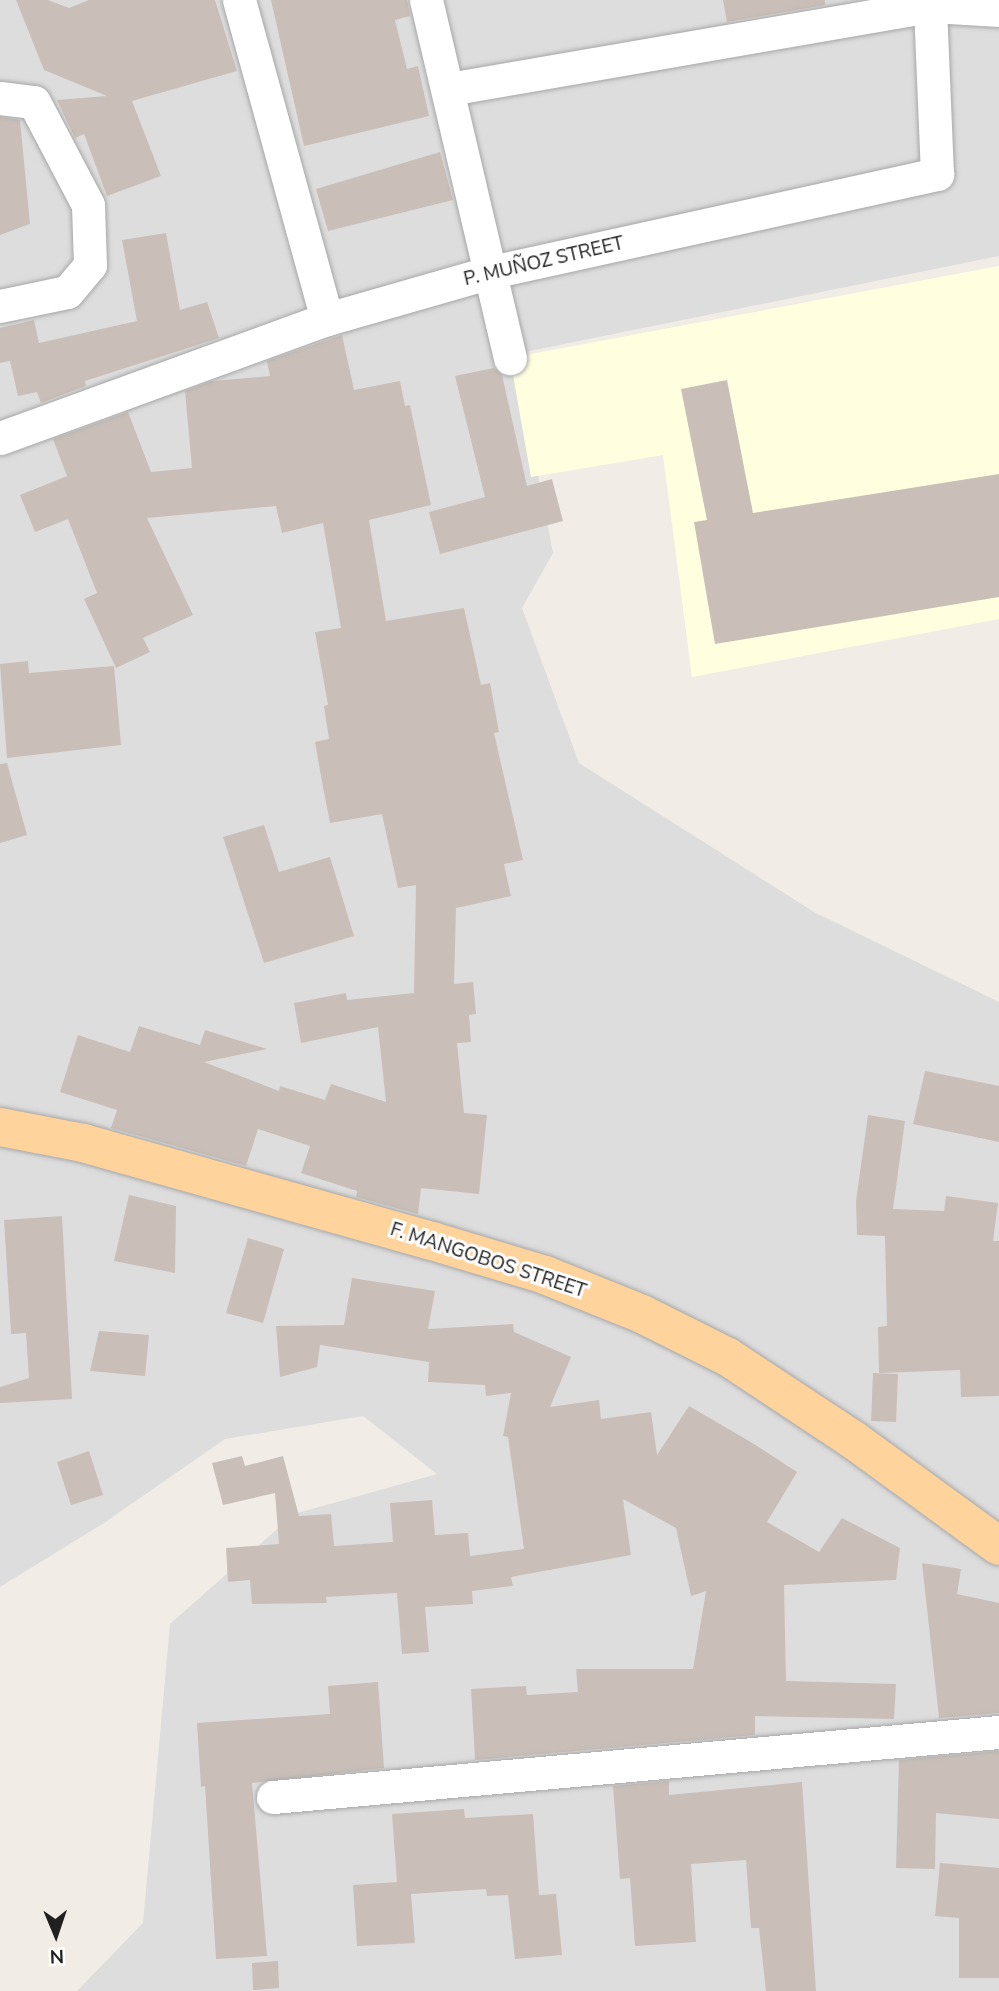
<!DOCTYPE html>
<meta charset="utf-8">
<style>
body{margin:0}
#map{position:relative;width:999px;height:1991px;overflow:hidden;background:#f1ede6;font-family:"Nunito Sans",sans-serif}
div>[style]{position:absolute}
.residential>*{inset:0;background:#dedddd}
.education>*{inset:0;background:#ffffe0}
.building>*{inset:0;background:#c9bfb8}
.roads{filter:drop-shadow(0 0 2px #a7a7a7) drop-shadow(0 0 2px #a7a7a7)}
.minor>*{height:33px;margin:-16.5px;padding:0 16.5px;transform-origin:16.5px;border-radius:16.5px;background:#fff}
.primary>*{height:38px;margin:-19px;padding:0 19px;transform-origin:19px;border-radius:19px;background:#ffd39c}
span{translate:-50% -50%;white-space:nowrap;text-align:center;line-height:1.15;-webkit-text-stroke:6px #fff;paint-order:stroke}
.street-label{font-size:19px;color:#202020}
.north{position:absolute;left:21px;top:1900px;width:70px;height:70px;-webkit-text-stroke:5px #fff;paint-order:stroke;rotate:178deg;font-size:19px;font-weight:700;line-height:28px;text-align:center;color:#202020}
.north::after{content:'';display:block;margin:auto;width:24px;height:32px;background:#202020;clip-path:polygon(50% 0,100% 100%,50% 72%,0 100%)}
</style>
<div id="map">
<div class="residential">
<i style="clip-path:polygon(0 0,999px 0,999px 256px,515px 354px,553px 553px,522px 608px,579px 763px,814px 912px,999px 1002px,999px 1991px,77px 1991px,143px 1923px,170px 1624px,294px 1514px,437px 1474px,363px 1416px,225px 1439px,104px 1523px,0 1587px)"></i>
</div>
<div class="education">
<i style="clip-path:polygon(999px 266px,999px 619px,692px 677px,663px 455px,531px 477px,510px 358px)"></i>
</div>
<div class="building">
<i style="clip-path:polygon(16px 0,48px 0,69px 8px,89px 0,215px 0,237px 71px,132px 101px,161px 176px,107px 196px,84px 134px,75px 138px,57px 100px,107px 96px,44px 70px)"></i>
<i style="clip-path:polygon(271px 0,407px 0,410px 16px,395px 20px,407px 69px,418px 66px,429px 116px,304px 146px)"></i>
<i style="clip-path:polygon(723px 0,825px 0,825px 5px,727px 22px)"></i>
<i style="clip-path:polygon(0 117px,20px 120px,30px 224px,0 235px)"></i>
<i style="clip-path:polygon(440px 152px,453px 200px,328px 231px,316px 189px)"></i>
<i style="clip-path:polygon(166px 233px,180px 310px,207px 302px,219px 338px,85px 381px,86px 386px,41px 403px,37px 392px,18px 396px,10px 361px,0 363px,0 328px,34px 320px,39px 343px,137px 321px,122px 240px)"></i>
<i style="clip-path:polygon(342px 335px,354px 390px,400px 381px,405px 406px,410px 405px,431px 505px,369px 520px,386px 621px,464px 608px,481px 685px,490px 683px,499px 732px,494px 733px,523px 860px,504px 864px,511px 896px,456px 908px,454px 984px,473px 982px,476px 1014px,469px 1015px,471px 1042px,457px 1043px,464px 1113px,487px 1115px,479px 1194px,421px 1188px,418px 1214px,356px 1197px,357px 1191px,301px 1173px,310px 1146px,258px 1129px,246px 1166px,111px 1128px,117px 1110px,60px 1092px,78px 1035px,130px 1052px,139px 1026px,200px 1045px,205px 1030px,267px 1049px,204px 1062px,279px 1091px,280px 1086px,325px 1100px,331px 1084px,386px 1102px,378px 1027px,301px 1043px,294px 1003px,346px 993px,347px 1000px,414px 993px,416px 885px,398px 888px,382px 814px,330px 823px,323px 787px,315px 742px,329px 739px,324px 706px,328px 705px,315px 632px,341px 628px,323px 523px,282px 533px,276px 506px,147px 518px,193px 615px,143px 638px,150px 652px,116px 668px,84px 599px,97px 593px,68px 519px,35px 532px,20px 495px,67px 476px,53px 439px,128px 412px,151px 472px,192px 468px,185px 391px,212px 381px,270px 376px,267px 361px)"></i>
<i style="clip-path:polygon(494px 368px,502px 375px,527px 486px,552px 479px,563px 521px,440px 554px,429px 512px,485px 497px,455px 376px)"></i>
<i style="clip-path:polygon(727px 380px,753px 513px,999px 474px,999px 597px,715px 644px,694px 522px,707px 520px,681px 389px)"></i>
<i style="clip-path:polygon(28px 661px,29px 673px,114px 666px,121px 745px,7px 758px,0 664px)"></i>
<i style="clip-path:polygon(7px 763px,27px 835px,0 843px,0 764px)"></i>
<i style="clip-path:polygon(264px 825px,279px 872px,330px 857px,354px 936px,264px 963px,223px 837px)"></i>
<i style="clip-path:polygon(925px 1071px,999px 1086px,999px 1142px,913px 1124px)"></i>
<i style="clip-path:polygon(868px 1115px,905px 1121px,893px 1209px,944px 1211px,946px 1196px,998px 1203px,993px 1241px,999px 1241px,999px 1396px,961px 1397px,960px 1370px,879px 1373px,878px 1327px,887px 1326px,885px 1236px,857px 1235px,856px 1201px)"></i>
<i style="clip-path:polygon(129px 1195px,176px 1206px,175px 1273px,114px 1261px)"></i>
<i style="clip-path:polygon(62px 1216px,72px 1399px,0 1403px,0 1387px,29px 1378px,26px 1333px,11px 1334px,4px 1220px)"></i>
<i style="clip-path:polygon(248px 1238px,284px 1249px,263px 1323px,226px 1313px)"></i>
<i style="clip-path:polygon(352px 1278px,435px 1291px,428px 1329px,513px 1324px,514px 1332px,571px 1357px,550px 1407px,599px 1400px,601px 1419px,651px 1412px,657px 1455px,689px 1406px,754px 1444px,797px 1472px,767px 1522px,819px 1552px,842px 1518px,900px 1548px,896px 1580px,784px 1585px,786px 1681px,896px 1684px,894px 1719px,755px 1716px,755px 1735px,475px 1760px,471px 1689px,526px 1686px,527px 1695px,578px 1692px,576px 1669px,693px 1669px,706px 1591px,691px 1596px,676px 1528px,623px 1499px,631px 1555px,511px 1577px,513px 1586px,472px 1591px,473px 1604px,425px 1607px,429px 1652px,402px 1654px,397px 1593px,326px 1597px,327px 1603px,252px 1604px,250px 1580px,228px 1582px,226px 1548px,279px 1544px,275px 1493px,223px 1505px,212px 1463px,242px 1456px,245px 1466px,283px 1456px,299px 1516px,331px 1514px,334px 1546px,393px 1542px,390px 1503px,432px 1500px,435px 1535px,468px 1533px,470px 1556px,524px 1549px,508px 1437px,503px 1436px,511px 1393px,486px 1396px,485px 1385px,428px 1382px,429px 1362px,320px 1345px,317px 1367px,280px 1377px,276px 1326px,344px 1325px)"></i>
<i style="clip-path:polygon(99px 1331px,149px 1335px,145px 1376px,90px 1371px)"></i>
<i style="clip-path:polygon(873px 1373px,898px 1374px,896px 1422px,871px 1421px)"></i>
<i style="clip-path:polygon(89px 1451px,103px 1495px,71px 1505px,57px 1462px)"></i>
<i style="clip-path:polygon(922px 1563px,961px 1569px,957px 1594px,999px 1603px,999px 1713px,939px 1718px)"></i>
<i style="clip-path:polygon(378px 1682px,384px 1768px,252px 1783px,267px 1956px,216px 1959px,205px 1786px,201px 1787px,197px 1723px,330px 1714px,328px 1686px)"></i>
<i style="clip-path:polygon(999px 1751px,999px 1819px,936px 1813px,935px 1869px,896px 1868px,899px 1760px)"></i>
<i style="clip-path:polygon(669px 1781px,669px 1795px,802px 1782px,816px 1991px,766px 1991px,759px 1928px,751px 1928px,746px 1860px,691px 1864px,696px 1942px,635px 1946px,630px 1878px,620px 1879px,613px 1786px)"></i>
<i style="clip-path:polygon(464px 1809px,465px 1818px,533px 1814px,539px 1895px,556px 1894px,562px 1955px,515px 1959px,508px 1895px,487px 1896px,486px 1889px,411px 1894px,415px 1943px,357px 1946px,353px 1885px,397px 1882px,392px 1814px)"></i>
<i style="clip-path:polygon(940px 1863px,999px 1868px,999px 1978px,959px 1978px,959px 1918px,935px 1916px)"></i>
<i style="clip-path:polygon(278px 1961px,279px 1988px,253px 1990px,252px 1963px)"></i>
</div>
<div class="roads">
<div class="minor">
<i style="left:239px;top:0;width:331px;rotate:74.6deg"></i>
<i style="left:426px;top:0;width:368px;rotate:76.8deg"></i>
<i style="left:449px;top:89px;width:488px;rotate:-9.8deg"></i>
<i style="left:930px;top:6px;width:69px;rotate:3.3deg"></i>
<i style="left:0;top:98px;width:34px;rotate:7deg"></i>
<i style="left:34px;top:102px;width:116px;rotate:62.3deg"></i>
<i style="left:88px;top:205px;width:60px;rotate:88.1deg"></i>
<i style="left:90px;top:265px;width:35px;rotate:130deg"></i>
<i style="left:67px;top:292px;width:68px;rotate:168.2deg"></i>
<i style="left:0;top:438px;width:348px;rotate:-20deg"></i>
<i style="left:327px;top:319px;width:171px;rotate:-16deg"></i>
<i style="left:491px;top:272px;width:457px;rotate:-12.4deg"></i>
<i style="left:937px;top:174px;width:168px;rotate:-92.4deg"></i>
<i style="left:273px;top:1797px;width:729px;rotate:-5.12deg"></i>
</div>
<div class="primary">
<i style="left:0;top:1127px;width:85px;rotate:10.9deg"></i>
<i style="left:83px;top:1143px;width:362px;rotate:15.7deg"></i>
<i style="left:432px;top:1241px;width:118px;rotate:16.7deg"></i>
<i style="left:545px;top:1275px;width:105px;rotate:21.9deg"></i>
<i style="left:642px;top:1314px;width:96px;rotate:26.6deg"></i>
<i style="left:728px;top:1357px;width:152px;rotate:33.5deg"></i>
<i style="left:855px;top:1441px;width:178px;rotate:36.1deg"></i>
</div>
</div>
<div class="street-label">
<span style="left:544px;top:262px;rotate:-13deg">P. MUÑOZ STREET</span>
<span style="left:488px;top:1261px;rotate:18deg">F. MANGOBOS STREET</span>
</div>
<div class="north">N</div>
</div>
